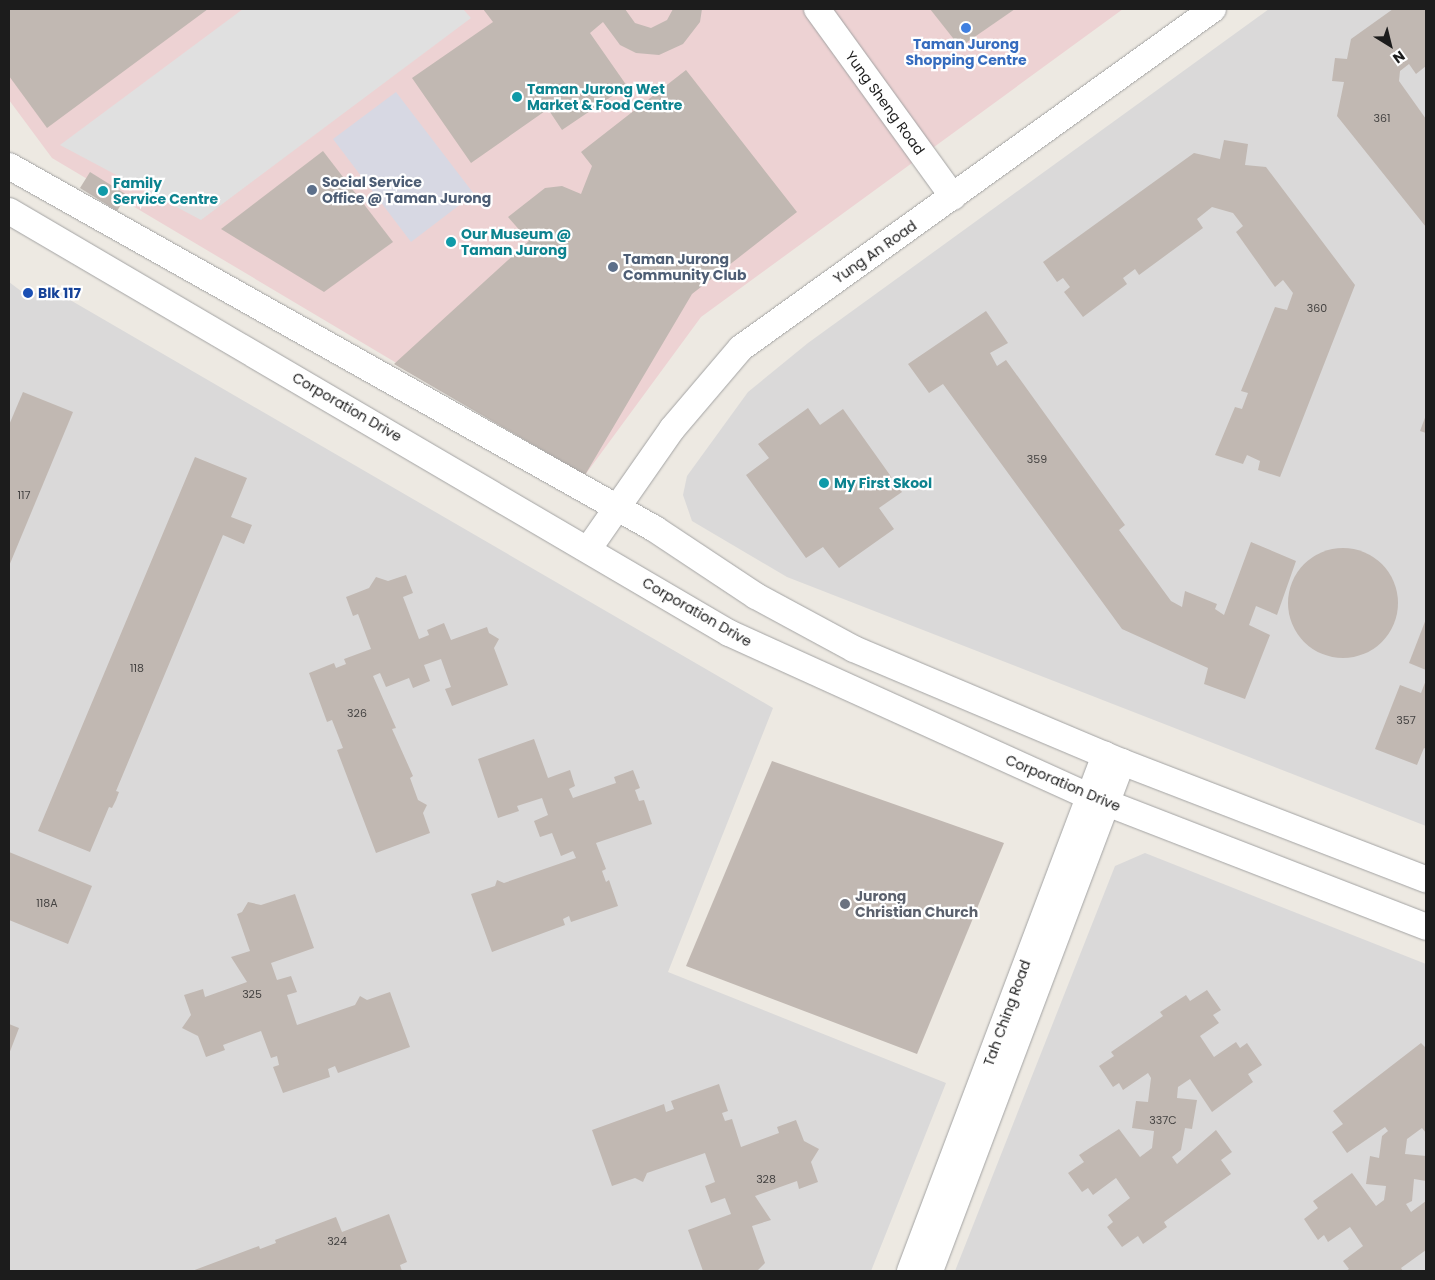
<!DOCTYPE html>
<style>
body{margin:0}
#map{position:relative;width:1435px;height:1280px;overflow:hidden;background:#ede9e2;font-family:Poppins,sans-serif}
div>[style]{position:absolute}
.residential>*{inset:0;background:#dad9d9}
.commercial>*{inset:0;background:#edd2d3}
.parking>*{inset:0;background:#e0e0e0}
.plaza>*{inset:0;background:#d7d8e3}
.building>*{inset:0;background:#c1b8b2}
.round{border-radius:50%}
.roads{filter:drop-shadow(0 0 1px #a3a3a3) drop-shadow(0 0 1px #a3a3a3)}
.minor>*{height:26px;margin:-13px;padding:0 13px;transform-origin:13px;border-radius:13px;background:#fff}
.dots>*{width:14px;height:14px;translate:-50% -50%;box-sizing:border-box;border:2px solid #fff;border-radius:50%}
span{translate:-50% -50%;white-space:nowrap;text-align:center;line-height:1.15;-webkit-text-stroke:4.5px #fff;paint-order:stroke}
.number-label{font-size:11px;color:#454342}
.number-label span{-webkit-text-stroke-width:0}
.shop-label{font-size:14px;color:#366cbe;font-weight:700}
.culture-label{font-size:14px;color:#0d838f;font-weight:700}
.left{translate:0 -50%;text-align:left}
.street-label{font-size:14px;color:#1c1c1c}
.service-label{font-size:14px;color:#4e5e75;font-weight:700}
.transit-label{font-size:14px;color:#164399;font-weight:700}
.worship-label{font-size:14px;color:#5b616d;font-weight:700}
.frame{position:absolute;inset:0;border:10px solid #1c1c1c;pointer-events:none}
.north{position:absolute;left:1365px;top:20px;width:50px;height:50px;-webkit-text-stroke:4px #fff;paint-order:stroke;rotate:144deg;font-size:14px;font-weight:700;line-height:20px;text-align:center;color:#1c1c1c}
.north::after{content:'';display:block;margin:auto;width:18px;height:22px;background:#1c1c1c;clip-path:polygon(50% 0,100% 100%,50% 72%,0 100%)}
</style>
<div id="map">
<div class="residential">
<i style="clip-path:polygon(1269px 9px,1426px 9px,1426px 826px,787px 577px,692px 521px,683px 495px,687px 476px,748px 392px,808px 343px)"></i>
<i style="clip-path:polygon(9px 282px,21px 291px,65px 297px,773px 708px,668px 972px,946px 1083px,871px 1271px,9px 1271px)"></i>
<i style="clip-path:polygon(1145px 853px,1426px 964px,1426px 1271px,955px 1271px,1115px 866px)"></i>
</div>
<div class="commercial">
<i style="clip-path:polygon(9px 9px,1123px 9px,701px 317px,585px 475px,52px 158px,9px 100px)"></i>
</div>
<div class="parking">
<i style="clip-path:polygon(243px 9px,463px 9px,471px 18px,201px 220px,60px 145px)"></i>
</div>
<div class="plaza">
<i style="clip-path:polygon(396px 92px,474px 194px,411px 242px,333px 139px)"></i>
</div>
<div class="building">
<i style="clip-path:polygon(9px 9px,208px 9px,47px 128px,9px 76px)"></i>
<i style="clip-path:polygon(483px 9px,625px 9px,635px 23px,651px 28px,667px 20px,673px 9px,702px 9px,700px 22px,683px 44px,659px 55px,636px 53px,620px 45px,603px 22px,590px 33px,627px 86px,562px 130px,548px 109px,471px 163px,412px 78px,493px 22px)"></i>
<i style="clip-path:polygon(930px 9px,1015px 9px,960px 47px)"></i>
<i style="clip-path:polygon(1393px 9px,1426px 9px,1426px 66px,1416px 74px,1409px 64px,1400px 71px,1399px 81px,1426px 119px,1426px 227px,1337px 116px,1344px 82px,1332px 81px,1335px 58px,1347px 59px,1351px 39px)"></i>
<i style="clip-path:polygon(686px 70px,797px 212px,692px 294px,585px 475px,394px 364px,529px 241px,508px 217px,545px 188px,562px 186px,581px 194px,592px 166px,581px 152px)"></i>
<i style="clip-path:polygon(1224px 140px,1248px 144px,1245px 165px,1266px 167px,1355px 285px,1280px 477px,1258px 470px,1260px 461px,1247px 455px,1243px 464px,1215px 455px,1235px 407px,1242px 409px,1248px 393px,1241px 391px,1275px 307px,1287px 310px,1293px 293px,1283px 280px,1275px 287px,1236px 232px,1243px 226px,1233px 213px,1212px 207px,1197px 219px,1203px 228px,1139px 275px,1135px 269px,1123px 278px,1127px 284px,1083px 317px,1064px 292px,1070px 287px,1063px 278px,1057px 282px,1043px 262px,1194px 153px,1220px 159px)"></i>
<i style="clip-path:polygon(323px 151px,393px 242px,324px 292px,221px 229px)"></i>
<i style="clip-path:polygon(90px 172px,127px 195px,117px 211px,80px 188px)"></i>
<i style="clip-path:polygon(986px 311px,1008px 343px,990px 353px,997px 366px,1006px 360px,1125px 525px,1119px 530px,1171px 601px,1182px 607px,1185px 591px,1217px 604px,1215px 609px,1224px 615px,1251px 542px,1296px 561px,1277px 615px,1256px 606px,1249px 625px,1270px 635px,1245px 699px,1204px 684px,1208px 668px,1122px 629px,943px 384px,929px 393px,908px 364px)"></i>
<i style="clip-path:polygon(23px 392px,73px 412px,9px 566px,9px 425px)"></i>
<i style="clip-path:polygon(808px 408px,820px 425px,843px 409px,902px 492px,879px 508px,894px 529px,839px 568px,823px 547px,806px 558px,746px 475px,769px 458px,758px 444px)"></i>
<i style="clip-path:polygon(1426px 415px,1426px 433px,1420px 431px)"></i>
<i style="clip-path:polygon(195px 457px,247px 478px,231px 517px,252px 525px,244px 544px,223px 535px,116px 791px,119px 792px,116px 800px,112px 808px,109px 807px,90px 852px,38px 831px)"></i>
<i class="round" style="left:1288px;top:548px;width:110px;height:110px"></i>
<i style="clip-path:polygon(406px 575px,413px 593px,403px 597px,419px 639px,429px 635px,427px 630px,444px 623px,451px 640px,487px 627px,489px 633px,499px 639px,494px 648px,508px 685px,452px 706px,445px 689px,451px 687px,441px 659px,424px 665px,430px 681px,413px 688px,409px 678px,386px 687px,380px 673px,373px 676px,396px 728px,392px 729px,413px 776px,410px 778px,418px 800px,427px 805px,423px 813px,430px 833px,376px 853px,337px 750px,343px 748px,332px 720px,327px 722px,309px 673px,334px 663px,336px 668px,346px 664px,344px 659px,371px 649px,358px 614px,353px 616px,346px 597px,369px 588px,376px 577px,388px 581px)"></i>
<i style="clip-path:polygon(1426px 619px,1426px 670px,1409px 663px)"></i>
<i style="clip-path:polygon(1426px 680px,1426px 749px,1424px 748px,1417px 765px,1375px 749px,1400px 685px,1421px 693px)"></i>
<i style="clip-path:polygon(534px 739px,548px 778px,570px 770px,575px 786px,569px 789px,573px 798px,616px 783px,614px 777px,633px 770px,640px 788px,635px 790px,639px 801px,644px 800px,652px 824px,596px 843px,606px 869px,602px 871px,606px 882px,609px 880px,618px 906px,571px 922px,569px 916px,563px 919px,565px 925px,492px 952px,471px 894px,495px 886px,497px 880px,504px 883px,576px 858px,573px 851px,561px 856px,552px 833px,540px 837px,534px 821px,548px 815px,542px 798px,517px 806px,519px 811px,498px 818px,478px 759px)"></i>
<i style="clip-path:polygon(772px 761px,1004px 843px,917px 1054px,686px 966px)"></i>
<i style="clip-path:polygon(9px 852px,92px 886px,68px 944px,9px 920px)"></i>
<i style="clip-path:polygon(295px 894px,314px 948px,271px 963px,277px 980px,291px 976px,297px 992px,287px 995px,297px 1025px,355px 1005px,360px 996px,367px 1000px,390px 992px,410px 1047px,338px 1073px,335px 1066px,328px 1069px,330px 1077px,283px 1093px,273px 1067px,279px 1065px,277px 1056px,271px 1058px,261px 1031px,223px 1045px,225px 1050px,206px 1057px,198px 1036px,182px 1028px,191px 1015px,184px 995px,203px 989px,205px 997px,247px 982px,231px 957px,250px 951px,237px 914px,242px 912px,248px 902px,261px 905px)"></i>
<i style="clip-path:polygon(1207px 990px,1221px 1010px,1213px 1015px,1219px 1023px,1200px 1036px,1214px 1057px,1236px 1042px,1240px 1048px,1247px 1043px,1262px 1065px,1248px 1074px,1253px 1082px,1212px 1112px,1190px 1079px,1178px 1087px,1177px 1098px,1197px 1100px,1192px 1129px,1185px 1128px,1181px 1150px,1172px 1157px,1177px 1164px,1216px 1130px,1232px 1152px,1221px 1160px,1231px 1174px,1164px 1222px,1167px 1227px,1143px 1244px,1138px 1236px,1122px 1247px,1107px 1227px,1113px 1222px,1108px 1215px,1130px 1198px,1116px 1178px,1093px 1195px,1088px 1188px,1082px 1192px,1068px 1173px,1084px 1162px,1079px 1155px,1119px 1129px,1140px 1157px,1152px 1148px,1154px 1131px,1132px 1128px,1136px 1101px,1148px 1102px,1151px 1078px,1148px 1073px,1123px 1090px,1119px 1083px,1113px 1087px,1099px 1066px,1114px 1056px,1111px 1052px,1163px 1016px,1160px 1012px,1186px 995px,1190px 1001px)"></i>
<i style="clip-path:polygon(9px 1024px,19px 1028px,9px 1054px)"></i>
<i style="clip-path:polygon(1421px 1043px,1426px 1048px,1426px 1133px,1422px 1128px,1407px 1139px,1405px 1154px,1426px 1156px,1426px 1181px,1414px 1179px,1412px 1201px,1406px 1204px,1411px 1212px,1426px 1201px,1426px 1250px,1401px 1268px,1403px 1271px,1346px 1271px,1349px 1269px,1343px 1261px,1363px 1246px,1350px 1227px,1328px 1242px,1324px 1235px,1318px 1240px,1304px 1219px,1318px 1208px,1313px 1201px,1352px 1173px,1376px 1206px,1384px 1200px,1386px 1186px,1366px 1184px,1370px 1156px,1379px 1158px,1382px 1136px,1388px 1131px,1385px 1127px,1347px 1153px,1332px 1132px,1343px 1124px,1333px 1111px)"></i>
<i style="clip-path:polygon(719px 1084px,728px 1111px,722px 1113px,725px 1121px,732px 1119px,741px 1147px,779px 1133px,777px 1127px,796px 1120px,804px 1141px,819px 1149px,811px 1162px,818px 1182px,799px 1189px,797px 1181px,755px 1196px,771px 1220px,752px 1226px,765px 1263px,757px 1271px,703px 1271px,688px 1230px,731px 1214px,725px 1198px,711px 1203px,705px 1186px,715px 1182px,705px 1153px,647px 1173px,643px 1182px,635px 1178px,612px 1186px,592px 1130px,664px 1104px,666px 1112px,674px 1109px,671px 1101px)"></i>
<i style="clip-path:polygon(389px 1214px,407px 1262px,400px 1265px,402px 1271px,192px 1271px,259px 1246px,260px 1249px,276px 1243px,275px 1240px,336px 1217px,342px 1232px)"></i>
</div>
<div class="roads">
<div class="minor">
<i style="left:817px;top:9px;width:232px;rotate:54.1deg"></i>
<i style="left:9px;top:166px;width:741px;rotate:29.33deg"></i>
<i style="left:655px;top:529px;width:121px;rotate:33.6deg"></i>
<i style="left:756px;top:596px;width:111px;rotate:28.4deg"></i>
<i style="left:854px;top:649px;width:291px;rotate:22.9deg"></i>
<i style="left:1122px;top:762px;width:326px;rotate:21.1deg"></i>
<i style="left:9px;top:211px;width:835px;rotate:30.38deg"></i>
<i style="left:729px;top:633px;width:395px;rotate:24.4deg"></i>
<i style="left:1089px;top:796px;width:362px;rotate:21.2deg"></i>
<i style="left:589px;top:548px;width:145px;rotate:-55.1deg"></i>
<i style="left:672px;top:429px;width:106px;rotate:-49.6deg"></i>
<i style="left:741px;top:348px;width:581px;rotate:-35.69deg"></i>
<i style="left:910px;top:1271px;width:552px;rotate:-69.3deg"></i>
<i style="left:930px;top:1271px;width:544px;rotate:-69.33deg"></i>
</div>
</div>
<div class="dots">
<i style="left:966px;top:28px;background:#3f7fe0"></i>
<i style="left:517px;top:97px;background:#0f9aa8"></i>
<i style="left:312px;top:190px;background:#5c6f8a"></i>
<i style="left:103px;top:191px;background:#0f9aa8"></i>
<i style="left:451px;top:242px;background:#0f9aa8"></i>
<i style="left:613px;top:267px;background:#5c6f8a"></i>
<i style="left:28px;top:293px;background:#1a4fb4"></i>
<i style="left:824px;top:483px;background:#0f9aa8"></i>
<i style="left:845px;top:904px;background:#6b7280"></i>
</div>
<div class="number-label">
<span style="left:1382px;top:118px">361</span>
<span style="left:1317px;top:308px">360</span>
<span style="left:1037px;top:459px">359</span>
<span style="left:24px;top:495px">117</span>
<span style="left:137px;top:668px">118</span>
<span style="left:357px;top:713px">326</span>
<span style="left:1406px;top:720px">357</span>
<span style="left:47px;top:903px">118A</span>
<span style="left:252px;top:994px">325</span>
<span style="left:1163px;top:1120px">337C</span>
<span style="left:766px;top:1179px">328</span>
<span style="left:337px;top:1241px">324</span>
</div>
<div class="shop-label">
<span style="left:966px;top:52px">Taman Jurong<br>Shopping Centre</span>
</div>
<div class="culture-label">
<span class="left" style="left:527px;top:97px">Taman Jurong Wet<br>Market &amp; Food Centre</span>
<span class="left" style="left:113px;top:191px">Family<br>Service Centre</span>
<span class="left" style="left:461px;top:242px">Our Museum @<br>Taman Jurong</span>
<span class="left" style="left:834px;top:483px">My First Skool</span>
</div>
<div class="street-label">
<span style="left:885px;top:103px;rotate:54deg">Yung Sheng Road</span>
<span style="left:875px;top:252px;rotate:-35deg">Yung An Road</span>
<span style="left:347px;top:407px;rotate:30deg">Corporation Drive</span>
<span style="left:697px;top:612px;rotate:30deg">Corporation Drive</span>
<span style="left:1063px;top:783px;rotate:23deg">Corporation Drive</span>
<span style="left:1007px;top:1013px;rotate:-70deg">Tah Ching Road</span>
</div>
<div class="service-label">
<span class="left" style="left:322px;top:190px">Social Service<br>Office @ Taman Jurong</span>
<span class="left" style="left:623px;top:267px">Taman Jurong<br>Community Club</span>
</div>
<div class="transit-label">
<span class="left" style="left:38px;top:293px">Blk 117</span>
</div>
<div class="worship-label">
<span class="left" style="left:855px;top:904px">Jurong<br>Christian Church</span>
</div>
<div class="frame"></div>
<div class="north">N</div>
</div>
